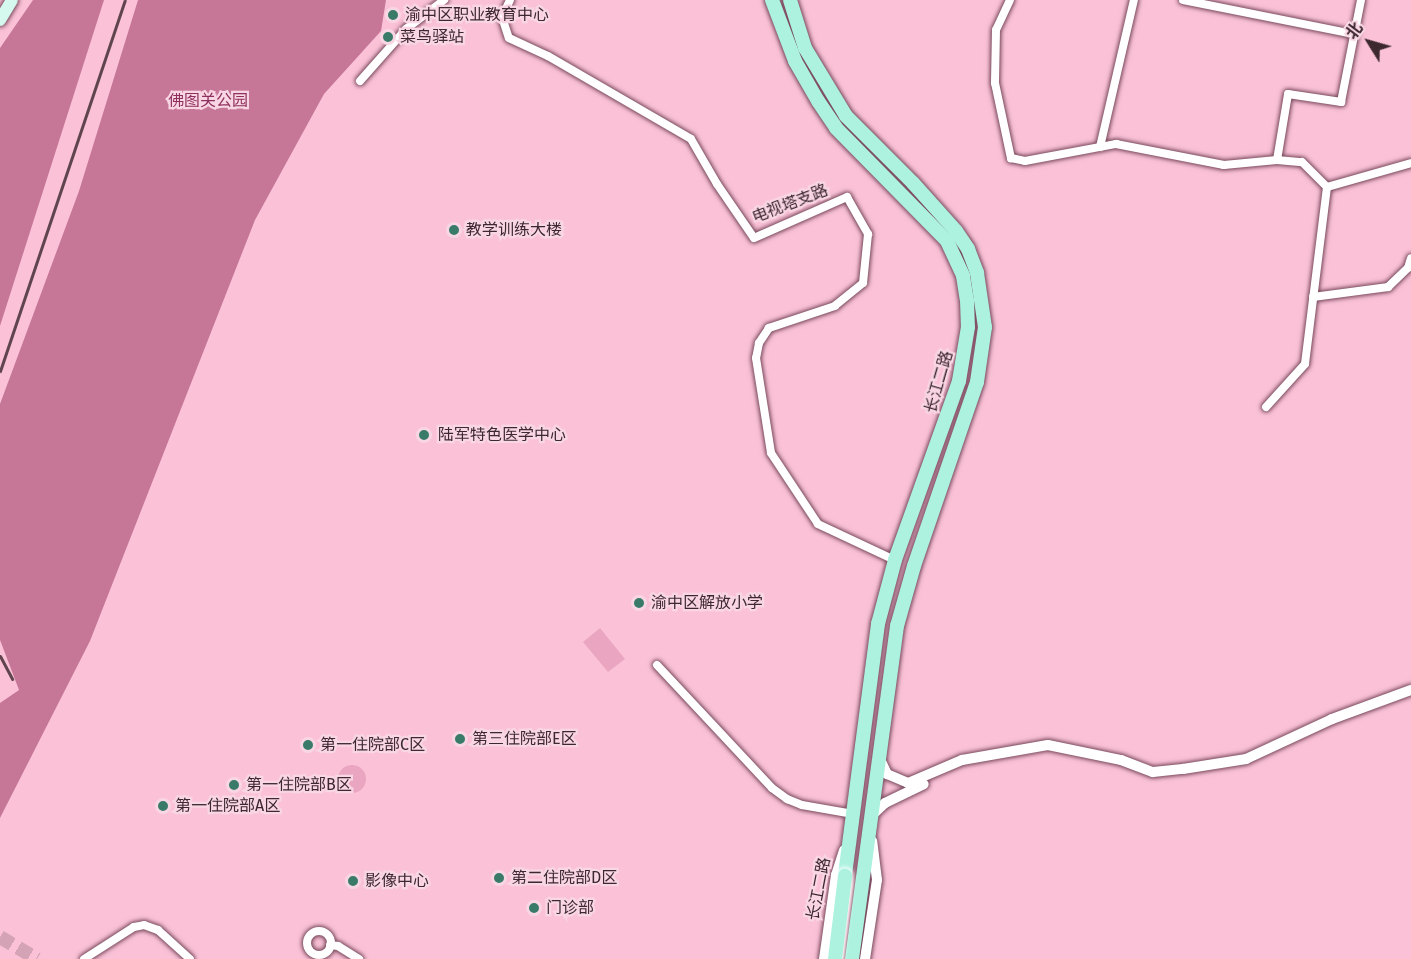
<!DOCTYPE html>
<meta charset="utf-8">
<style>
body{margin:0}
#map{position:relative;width:1411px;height:959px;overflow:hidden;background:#fbc2d7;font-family:"Fira Sans","Noto Sans SC",sans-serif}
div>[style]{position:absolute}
.green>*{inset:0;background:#eaa5c0}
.round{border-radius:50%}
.forest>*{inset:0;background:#c67798}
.trunk-tunnel>*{height:14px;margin-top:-7px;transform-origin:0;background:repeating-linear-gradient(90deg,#d5a3b6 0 14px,transparent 0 21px)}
.roads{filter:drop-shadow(0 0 2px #79495d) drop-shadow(0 0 2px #79495d)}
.minor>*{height:8px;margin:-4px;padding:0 4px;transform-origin:4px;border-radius:4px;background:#fff}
.minor>.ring{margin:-4px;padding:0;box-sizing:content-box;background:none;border:8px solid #fff;border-radius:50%}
.tertiary>*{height:10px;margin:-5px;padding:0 5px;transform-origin:5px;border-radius:5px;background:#fff}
.secondary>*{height:12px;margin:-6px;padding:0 6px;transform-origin:6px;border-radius:6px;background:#d5f8ef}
.primary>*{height:14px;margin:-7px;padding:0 7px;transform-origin:7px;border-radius:7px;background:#acf2df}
.rail>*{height:3px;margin:-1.5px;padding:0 1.5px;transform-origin:1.5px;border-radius:1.5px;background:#60454f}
.bridges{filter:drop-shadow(0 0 2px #fff) drop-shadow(0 0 2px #fff)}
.primary-bridge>*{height:14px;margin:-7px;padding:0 7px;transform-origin:7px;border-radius:7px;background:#acf2df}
.dots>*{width:16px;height:16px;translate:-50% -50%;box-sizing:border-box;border:3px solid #f9d6e3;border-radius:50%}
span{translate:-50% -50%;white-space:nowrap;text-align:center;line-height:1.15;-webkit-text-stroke:4.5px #f9d6e3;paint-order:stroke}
.poi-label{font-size:16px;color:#3d2830}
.left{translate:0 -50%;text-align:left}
.park-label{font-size:16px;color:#8e2f5d}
.street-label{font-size:16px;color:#3d2830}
.north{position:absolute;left:1339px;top:12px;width:60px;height:60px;-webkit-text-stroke:4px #f9d6e3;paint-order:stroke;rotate:307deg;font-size:16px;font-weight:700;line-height:24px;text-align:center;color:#3d2830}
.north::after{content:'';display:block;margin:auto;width:21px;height:27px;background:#3d2830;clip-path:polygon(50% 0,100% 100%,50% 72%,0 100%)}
</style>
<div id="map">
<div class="green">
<i style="clip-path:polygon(600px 628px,625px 659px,608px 672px,583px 642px)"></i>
<i class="round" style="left:338px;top:765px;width:28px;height:28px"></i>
</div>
<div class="forest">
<i style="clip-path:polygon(33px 0,104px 0,0 326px,0 48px)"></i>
<i style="clip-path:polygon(138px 0,386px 0,381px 31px,324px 94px,255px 220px,90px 641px,0 818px,0 703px,19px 690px,0 640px,0 404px,79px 191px)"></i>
</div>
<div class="trunk-tunnel">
<i style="left:0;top:937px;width:43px;rotate:30.7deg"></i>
</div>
<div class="roads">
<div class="minor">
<i style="left:510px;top:0;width:19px;rotate:115deg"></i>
<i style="left:502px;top:17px;width:22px;rotate:72deg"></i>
<i style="left:509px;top:38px;width:43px;rotate:24.8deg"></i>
<i style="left:548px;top:56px;width:165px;rotate:30.1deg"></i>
<i style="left:691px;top:139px;width:52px;rotate:60deg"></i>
<i style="left:717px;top:184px;width:65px;rotate:55.6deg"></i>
<i style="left:754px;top:238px;width:102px;rotate:-23.8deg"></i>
<i style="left:847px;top:197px;width:43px;rotate:60.4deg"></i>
<i style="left:868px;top:234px;width:49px;rotate:95.8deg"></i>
<i style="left:863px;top:283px;width:36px;rotate:141deg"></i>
<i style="left:835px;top:306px;width:70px;rotate:161.6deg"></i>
<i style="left:769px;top:328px;width:18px;rotate:124deg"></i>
<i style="left:759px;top:343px;width:15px;rotate:101deg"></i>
<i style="left:756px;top:358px;width:96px;rotate:81deg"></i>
<i style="left:771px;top:453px;width:85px;rotate:56.5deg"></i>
<i style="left:818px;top:524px;width:85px;rotate:25.1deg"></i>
<i style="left:1010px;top:0;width:33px;rotate:115deg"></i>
<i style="left:996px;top:30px;width:53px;rotate:91.1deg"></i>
<i style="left:995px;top:83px;width:77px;rotate:78deg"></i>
<i style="left:1011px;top:158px;width:14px;rotate:12deg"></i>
<i style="left:1025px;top:161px;width:93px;rotate:-10.6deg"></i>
<i style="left:1116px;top:144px;width:110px;rotate:11deg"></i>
<i style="left:1224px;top:165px;width:53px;rotate:-5.4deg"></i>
<i style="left:1277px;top:160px;width:25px;rotate:5deg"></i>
<i style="left:1302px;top:162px;width:35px;rotate:45deg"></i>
<i style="left:1327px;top:187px;width:178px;rotate:97.1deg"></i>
<i style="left:1305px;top:364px;width:58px;rotate:132.2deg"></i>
<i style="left:1183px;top:0;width:173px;rotate:11.3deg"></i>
<i style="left:360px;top:81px;width:69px;rotate:-48.5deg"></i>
<i style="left:406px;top:29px;width:48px;rotate:-37.3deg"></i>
<i style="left:1100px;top:147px;width:151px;rotate:-77deg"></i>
<i style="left:1277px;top:160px;width:67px;rotate:-80.5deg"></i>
<i style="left:1288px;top:94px;width:54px;rotate:8.6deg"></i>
<i style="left:1341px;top:102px;width:104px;rotate:-78.9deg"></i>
<i style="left:1327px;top:187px;width:87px;rotate:-15.9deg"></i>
<i style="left:1313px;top:297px;width:76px;rotate:-7.6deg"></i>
<i style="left:1388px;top:287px;width:28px;rotate:-44deg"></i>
<i style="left:1408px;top:268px;width:10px;rotate:-73deg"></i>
<i style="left:657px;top:665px;width:168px;rotate:46.9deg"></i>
<i style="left:772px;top:788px;width:19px;rotate:36deg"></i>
<i style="left:787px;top:799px;width:16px;rotate:22deg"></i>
<i style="left:802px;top:805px;width:52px;rotate:10deg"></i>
<i class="ring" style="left:307px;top:931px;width:16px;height:16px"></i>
<i style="left:330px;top:945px;width:8px;rotate:7deg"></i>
<i style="left:338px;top:946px;width:25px;rotate:32deg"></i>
<i style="left:84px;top:959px;width:59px;rotate:-32.6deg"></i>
<i style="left:134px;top:927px;width:10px;rotate:-11deg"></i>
<i style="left:144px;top:925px;width:15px;rotate:20deg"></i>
<i style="left:158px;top:930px;width:43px;rotate:42.2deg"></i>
</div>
<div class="tertiary">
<i style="left:879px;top:757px;width:19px;rotate:65deg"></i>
<i style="left:887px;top:774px;width:23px;rotate:23deg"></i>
<i style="left:908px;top:783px;width:59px;rotate:-23.1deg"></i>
<i style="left:962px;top:760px;width:87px;rotate:-9.9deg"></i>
<i style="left:1048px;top:745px;width:75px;rotate:11.6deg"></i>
<i style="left:1121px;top:760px;width:34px;rotate:21deg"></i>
<i style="left:1153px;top:772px;width:30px;rotate:-6deg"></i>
<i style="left:1183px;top:769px;width:64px;rotate:-9deg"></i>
<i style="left:1246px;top:759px;width:95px;rotate:-24.9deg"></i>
<i style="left:1332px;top:719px;width:84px;rotate:-20.2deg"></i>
<i style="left:871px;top:816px;width:19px;rotate:-43deg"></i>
<i style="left:885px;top:803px;width:43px;rotate:-26deg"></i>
<i style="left:824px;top:959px;width:85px;rotate:-81.9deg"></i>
<i style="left:836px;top:875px;width:26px;rotate:-72deg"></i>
<i style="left:865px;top:959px;width:80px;rotate:-81.4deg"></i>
<i style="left:877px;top:880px;width:39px;rotate:-97deg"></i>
</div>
<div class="secondary">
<i style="left:0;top:20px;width:23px;rotate:-59deg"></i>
</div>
<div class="primary">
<i style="left:772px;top:0;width:65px;rotate:69.3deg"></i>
<i style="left:795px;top:61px;width:46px;rotate:60.1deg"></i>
<i style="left:818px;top:101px;width:32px;rotate:56deg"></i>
<i style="left:836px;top:128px;width:158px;rotate:45.5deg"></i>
<i style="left:947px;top:241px;width:38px;rotate:65deg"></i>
<i style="left:963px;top:276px;width:24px;rotate:81deg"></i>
<i style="left:967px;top:300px;width:27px;rotate:88deg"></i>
<i style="left:968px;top:327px;width:55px;rotate:99.5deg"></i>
<i style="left:959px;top:381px;width:190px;rotate:109.7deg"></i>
<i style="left:895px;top:560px;width:66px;rotate:104.9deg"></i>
<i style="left:878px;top:624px;width:254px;rotate:97.5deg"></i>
<i style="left:790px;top:0;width:50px;rotate:72.6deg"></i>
<i style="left:805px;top:48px;width:79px;rotate:58.9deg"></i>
<i style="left:846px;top:116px;width:95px;rotate:45deg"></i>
<i style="left:913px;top:183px;width:64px;rotate:48.1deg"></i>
<i style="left:956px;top:231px;width:22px;rotate:56deg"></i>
<i style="left:968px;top:249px;width:26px;rotate:69deg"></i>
<i style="left:977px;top:273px;width:55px;rotate:81.6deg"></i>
<i style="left:985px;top:327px;width:56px;rotate:98.3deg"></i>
<i style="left:977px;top:382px;width:194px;rotate:108.9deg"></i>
<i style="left:914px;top:566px;width:62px;rotate:105.8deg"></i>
<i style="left:897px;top:626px;width:336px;rotate:97.7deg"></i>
</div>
</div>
<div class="rail">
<i style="left:0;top:371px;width:391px;rotate:-71.4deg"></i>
<i style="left:0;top:656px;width:26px;rotate:62deg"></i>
</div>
<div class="bridges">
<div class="primary-bridge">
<i style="left:835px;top:959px;width:84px;rotate:-83.1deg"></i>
</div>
</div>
<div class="dots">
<i style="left:393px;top:15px;background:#3a7a69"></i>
<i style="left:388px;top:37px;background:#3a7a69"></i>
<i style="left:454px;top:230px;background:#3a7a69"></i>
<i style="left:424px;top:435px;background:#3a7a69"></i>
<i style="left:639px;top:603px;background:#3a7a69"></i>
<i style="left:460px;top:739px;background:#3a7a69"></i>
<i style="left:308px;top:745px;background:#3a7a69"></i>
<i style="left:234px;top:785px;background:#3a7a69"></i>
<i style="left:163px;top:806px;background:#3a7a69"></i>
<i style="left:499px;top:878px;background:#3a7a69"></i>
<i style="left:353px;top:881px;background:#3a7a69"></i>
<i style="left:534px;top:908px;background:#3a7a69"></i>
</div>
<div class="poi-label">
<span class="left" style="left:405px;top:15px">渝中区职业教育中心</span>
<span class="left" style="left:400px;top:37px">菜鸟驿站</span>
<span class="left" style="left:466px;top:230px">教学训练大楼</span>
<span class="left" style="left:438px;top:435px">陆军特色医学中心</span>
<span class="left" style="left:651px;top:603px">渝中区解放小学</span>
<span class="left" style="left:472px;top:739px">第三住院部E区</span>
<span class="left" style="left:320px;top:745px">第一住院部C区</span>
<span class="left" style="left:246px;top:785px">第一住院部B区</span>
<span class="left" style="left:175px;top:806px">第一住院部A区</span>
<span class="left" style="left:511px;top:878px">第二住院部D区</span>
<span class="left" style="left:365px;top:881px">影像中心</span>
<span class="left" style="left:546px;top:908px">门诊部</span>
</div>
<div class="park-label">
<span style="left:208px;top:101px">佛图关公园</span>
</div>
<div class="street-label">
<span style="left:790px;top:204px;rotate:-21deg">电视塔支路</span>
<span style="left:939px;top:382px;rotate:-74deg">长江二路</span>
<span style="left:819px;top:889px;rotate:-79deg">长江二路</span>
</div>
<div class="north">北</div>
</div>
